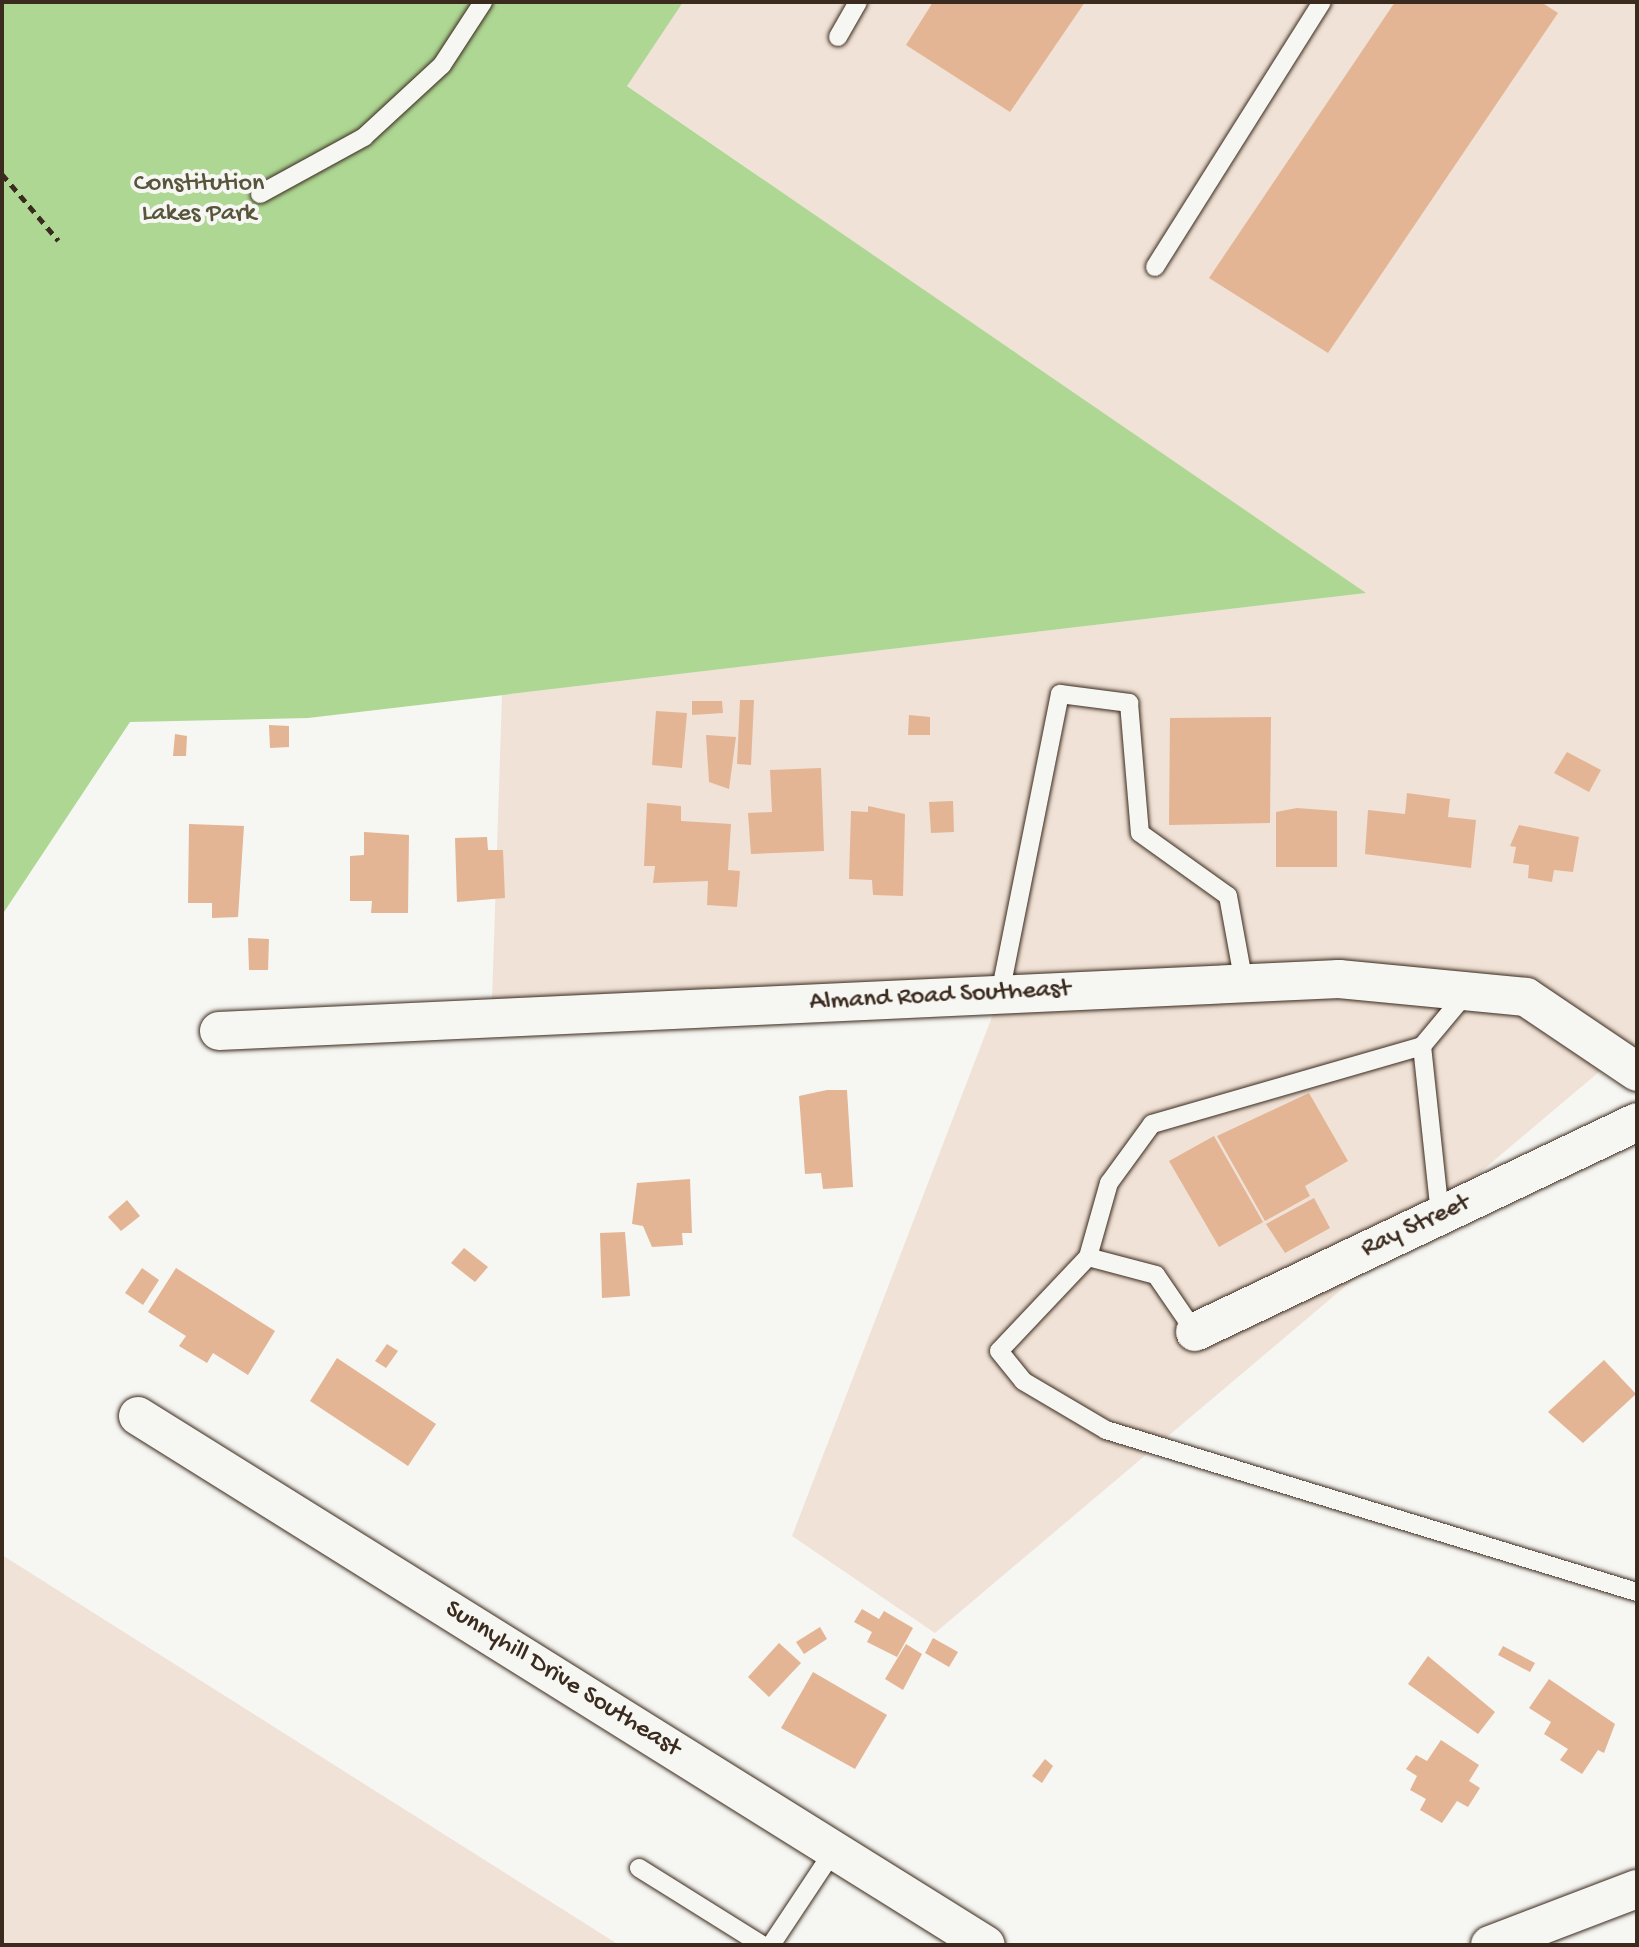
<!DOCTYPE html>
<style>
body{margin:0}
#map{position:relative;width:1639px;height:1947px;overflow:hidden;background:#f6f6f2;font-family:"Gochi Hand",sans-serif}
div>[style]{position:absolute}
.built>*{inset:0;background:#f0e2d6}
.green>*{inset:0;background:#aed794}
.building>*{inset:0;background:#e3b594}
.path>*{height:5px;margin-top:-2.5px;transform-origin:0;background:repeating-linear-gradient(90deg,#3b2a1e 0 8px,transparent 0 14px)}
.roads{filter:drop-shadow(0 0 2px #3b2a1e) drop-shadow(0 0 2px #3b2a1e)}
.lane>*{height:18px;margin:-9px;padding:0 9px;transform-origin:9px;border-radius:9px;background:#f6f6f2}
.street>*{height:38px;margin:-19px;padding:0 19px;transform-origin:19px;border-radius:19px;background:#f6f6f2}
span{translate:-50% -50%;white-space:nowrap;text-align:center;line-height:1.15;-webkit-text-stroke:8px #f6f6f2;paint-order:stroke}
.park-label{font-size:26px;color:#58553c}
.street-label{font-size:26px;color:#3b2a1e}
.frame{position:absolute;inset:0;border:4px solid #3b2a1e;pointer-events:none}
</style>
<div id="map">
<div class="built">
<i style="clip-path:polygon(640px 2px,1637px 2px,1637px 1067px,1619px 1055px,935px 1633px,792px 1536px,997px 1004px,492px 1001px,502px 695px,1365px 593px,610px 74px)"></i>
<i style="clip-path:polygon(2px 1555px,619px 1945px,2px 1945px)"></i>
</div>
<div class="green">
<i style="clip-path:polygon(2px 2px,683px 2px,627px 86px,1366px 593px,308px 718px,130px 722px,2px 915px)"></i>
</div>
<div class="building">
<i style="clip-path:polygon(933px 2px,1085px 2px,1010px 112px,906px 45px)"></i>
<i style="clip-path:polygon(1395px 2px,1541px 2px,1558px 13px,1328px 353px,1209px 278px)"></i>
<i style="clip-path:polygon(740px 700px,754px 700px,751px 765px,737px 764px)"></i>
<i style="clip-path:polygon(692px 701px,722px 701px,723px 713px,692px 715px)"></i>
<i style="clip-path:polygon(656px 711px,687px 713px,682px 768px,652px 765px)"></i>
<i style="clip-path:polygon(909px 715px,930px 717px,930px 735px,908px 735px)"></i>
<i style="clip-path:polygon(1271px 717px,1270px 823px,1169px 825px,1170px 718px)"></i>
<i style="clip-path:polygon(269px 725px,289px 726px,289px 747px,270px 748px)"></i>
<i style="clip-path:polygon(175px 734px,187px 736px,186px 756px,173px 756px)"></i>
<i style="clip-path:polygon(706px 735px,736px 737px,729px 789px,709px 782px)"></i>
<i style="clip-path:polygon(1567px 752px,1601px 770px,1589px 792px,1554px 773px)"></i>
<i style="clip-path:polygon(821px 768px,824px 851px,751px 854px,748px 813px,772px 812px,770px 770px)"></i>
<i style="clip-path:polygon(1407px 793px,1450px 799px,1448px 817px,1476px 820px,1471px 868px,1365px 854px,1368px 810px,1405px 814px)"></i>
<i style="clip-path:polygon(953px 801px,954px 832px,931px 833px,929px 802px)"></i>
<i style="clip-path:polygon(647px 803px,681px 806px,681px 821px,731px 824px,728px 870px,740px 871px,737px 907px,707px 905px,708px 881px,653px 883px,655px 866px,644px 866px)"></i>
<i style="clip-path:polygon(868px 806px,905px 814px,903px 896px,873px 895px,872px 880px,849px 879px,851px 811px,868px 812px)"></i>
<i style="clip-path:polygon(1297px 808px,1337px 811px,1337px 867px,1276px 867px,1276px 812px)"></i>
<i style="clip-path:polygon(189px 824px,244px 826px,238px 917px,212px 918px,212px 903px,188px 903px)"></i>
<i style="clip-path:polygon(1519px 825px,1579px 837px,1573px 872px,1554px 870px,1552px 882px,1528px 878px,1529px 865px,1513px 863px,1516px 847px,1510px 846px)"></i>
<i style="clip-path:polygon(364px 832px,409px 835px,408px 913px,371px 913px,372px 901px,350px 901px,350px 856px,364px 855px)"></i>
<i style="clip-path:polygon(487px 837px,488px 850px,503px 850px,505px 898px,457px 902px,455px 838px)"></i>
<i style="clip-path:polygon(248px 938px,269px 939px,268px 970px,249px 970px)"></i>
<i style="clip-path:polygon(827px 1090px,847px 1090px,853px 1187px,823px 1189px,821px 1173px,805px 1174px,799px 1096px)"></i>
<i style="clip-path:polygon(1309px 1093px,1348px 1161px,1305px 1186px,1310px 1196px,1265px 1221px,1217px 1136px)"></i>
<i style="clip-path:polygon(1214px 1136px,1263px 1222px,1219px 1247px,1169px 1161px)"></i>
<i style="clip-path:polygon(690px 1179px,692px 1233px,682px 1233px,683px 1245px,652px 1247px,643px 1226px,632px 1224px,637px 1183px)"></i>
<i style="clip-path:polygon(1314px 1198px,1330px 1228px,1285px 1253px,1266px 1224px)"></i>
<i style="clip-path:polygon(127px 1200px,140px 1216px,121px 1231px,108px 1217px)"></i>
<i style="clip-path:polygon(625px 1232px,630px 1296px,602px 1298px,600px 1233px)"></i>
<i style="clip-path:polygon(464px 1248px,488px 1267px,475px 1282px,451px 1263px)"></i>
<i style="clip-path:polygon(142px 1268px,159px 1280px,143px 1305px,125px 1293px)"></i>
<i style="clip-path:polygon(176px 1268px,275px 1331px,248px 1375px,213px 1353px,207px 1363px,179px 1346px,186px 1336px,148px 1312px)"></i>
<i style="clip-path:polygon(387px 1344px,398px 1351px,386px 1368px,375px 1361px)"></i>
<i style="clip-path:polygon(337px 1358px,436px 1424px,408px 1466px,310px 1401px)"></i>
<i style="clip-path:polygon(1604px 1360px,1636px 1394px,1583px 1443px,1548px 1412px)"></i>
<i style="clip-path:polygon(862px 1609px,879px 1619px,884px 1611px,913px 1628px,897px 1657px,867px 1642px,872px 1632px,854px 1622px)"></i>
<i style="clip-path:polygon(820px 1627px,827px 1639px,804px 1654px,796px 1642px)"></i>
<i style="clip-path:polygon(933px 1638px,958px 1652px,949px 1667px,925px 1653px)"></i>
<i style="clip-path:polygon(779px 1643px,801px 1663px,769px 1697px,748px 1677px)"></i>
<i style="clip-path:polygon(906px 1644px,922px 1654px,903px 1690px,885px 1679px)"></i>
<i style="clip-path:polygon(1503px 1646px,1535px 1663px,1530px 1672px,1498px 1655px)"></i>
<i style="clip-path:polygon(1428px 1656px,1495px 1712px,1478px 1734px,1408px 1684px)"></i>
<i style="clip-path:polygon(813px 1672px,887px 1715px,855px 1769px,781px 1728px)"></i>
<i style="clip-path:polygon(1549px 1679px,1615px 1724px,1604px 1753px,1598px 1750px,1582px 1774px,1560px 1760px,1568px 1749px,1544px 1734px,1551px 1722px,1529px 1708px)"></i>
<i style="clip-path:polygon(1441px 1740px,1479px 1765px,1469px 1781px,1480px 1788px,1468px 1807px,1457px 1801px,1442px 1823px,1420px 1810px,1426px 1799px,1410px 1790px,1417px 1776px,1406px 1769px,1416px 1755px,1427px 1761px)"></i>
<i style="clip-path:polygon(1045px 1759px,1053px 1766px,1042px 1783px,1032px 1776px)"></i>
</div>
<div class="path">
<i style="left:2px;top:174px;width:87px;rotate:49.7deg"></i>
</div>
<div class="roads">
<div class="lane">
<i style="left:838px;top:37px;width:40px;rotate:-60.3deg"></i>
<i style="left:260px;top:194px;width:119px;rotate:-28.7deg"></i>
<i style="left:364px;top:137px;width:106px;rotate:-42.7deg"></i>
<i style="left:442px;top:65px;width:75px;rotate:-56.9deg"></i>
<i style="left:1155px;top:267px;width:313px;rotate:-57.8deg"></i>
<i style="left:1000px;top:994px;width:306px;rotate:-78.7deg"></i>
<i style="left:1060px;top:694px;width:70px;rotate:7.4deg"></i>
<i style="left:1129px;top:703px;width:130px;rotate:85.2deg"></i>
<i style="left:1140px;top:833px;width:108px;rotate:35.6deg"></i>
<i style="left:1228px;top:896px;width:88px;rotate:79.6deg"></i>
<i style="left:1422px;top:1046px;width:170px;rotate:83.9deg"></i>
<i style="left:1088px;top:1257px;width:77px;rotate:-74.2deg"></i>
<i style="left:1109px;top:1183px;width:73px;rotate:-53.9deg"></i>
<i style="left:1152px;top:1124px;width:281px;rotate:-16.1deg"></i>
<i style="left:1422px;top:1046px;width:72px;rotate:-50.1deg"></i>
<i style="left:1195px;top:1332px;width:69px;rotate:-124.4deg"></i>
<i style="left:1156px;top:1275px;width:70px;rotate:-165.2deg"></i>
<i style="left:1088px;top:1257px;width:129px;rotate:133.4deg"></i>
<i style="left:999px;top:1351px;width:38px;rotate:51deg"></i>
<i style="left:1023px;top:1381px;width:96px;rotate:30.6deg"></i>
<i style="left:1106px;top:1430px;width:555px;rotate:16.97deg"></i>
<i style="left:639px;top:1868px;width:145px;rotate:32deg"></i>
<i style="left:771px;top:1945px;width:114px;rotate:-56.4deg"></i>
</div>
<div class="street">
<i style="left:219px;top:1031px;width:1121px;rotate:-2.66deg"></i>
<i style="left:1339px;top:979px;width:188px;rotate:5.5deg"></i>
<i style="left:1526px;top:997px;width:134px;rotate:34deg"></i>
<i style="left:1195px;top:1332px;width:489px;rotate:-25.4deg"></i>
<i style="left:138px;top:1416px;width:999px;rotate:31.96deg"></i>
<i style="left:1490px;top:1945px;width:157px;rotate:-20.9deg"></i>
</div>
</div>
<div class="park-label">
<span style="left:199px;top:200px">Constitution<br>Lakes Park</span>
</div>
<div class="street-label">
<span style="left:940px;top:997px;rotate:-3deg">Almand Road Southeast</span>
<span style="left:1416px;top:1227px;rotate:-25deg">Ray Street</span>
<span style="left:562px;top:1680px;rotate:32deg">Sunnyhill Drive Southeast</span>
</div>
<div class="frame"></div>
</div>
